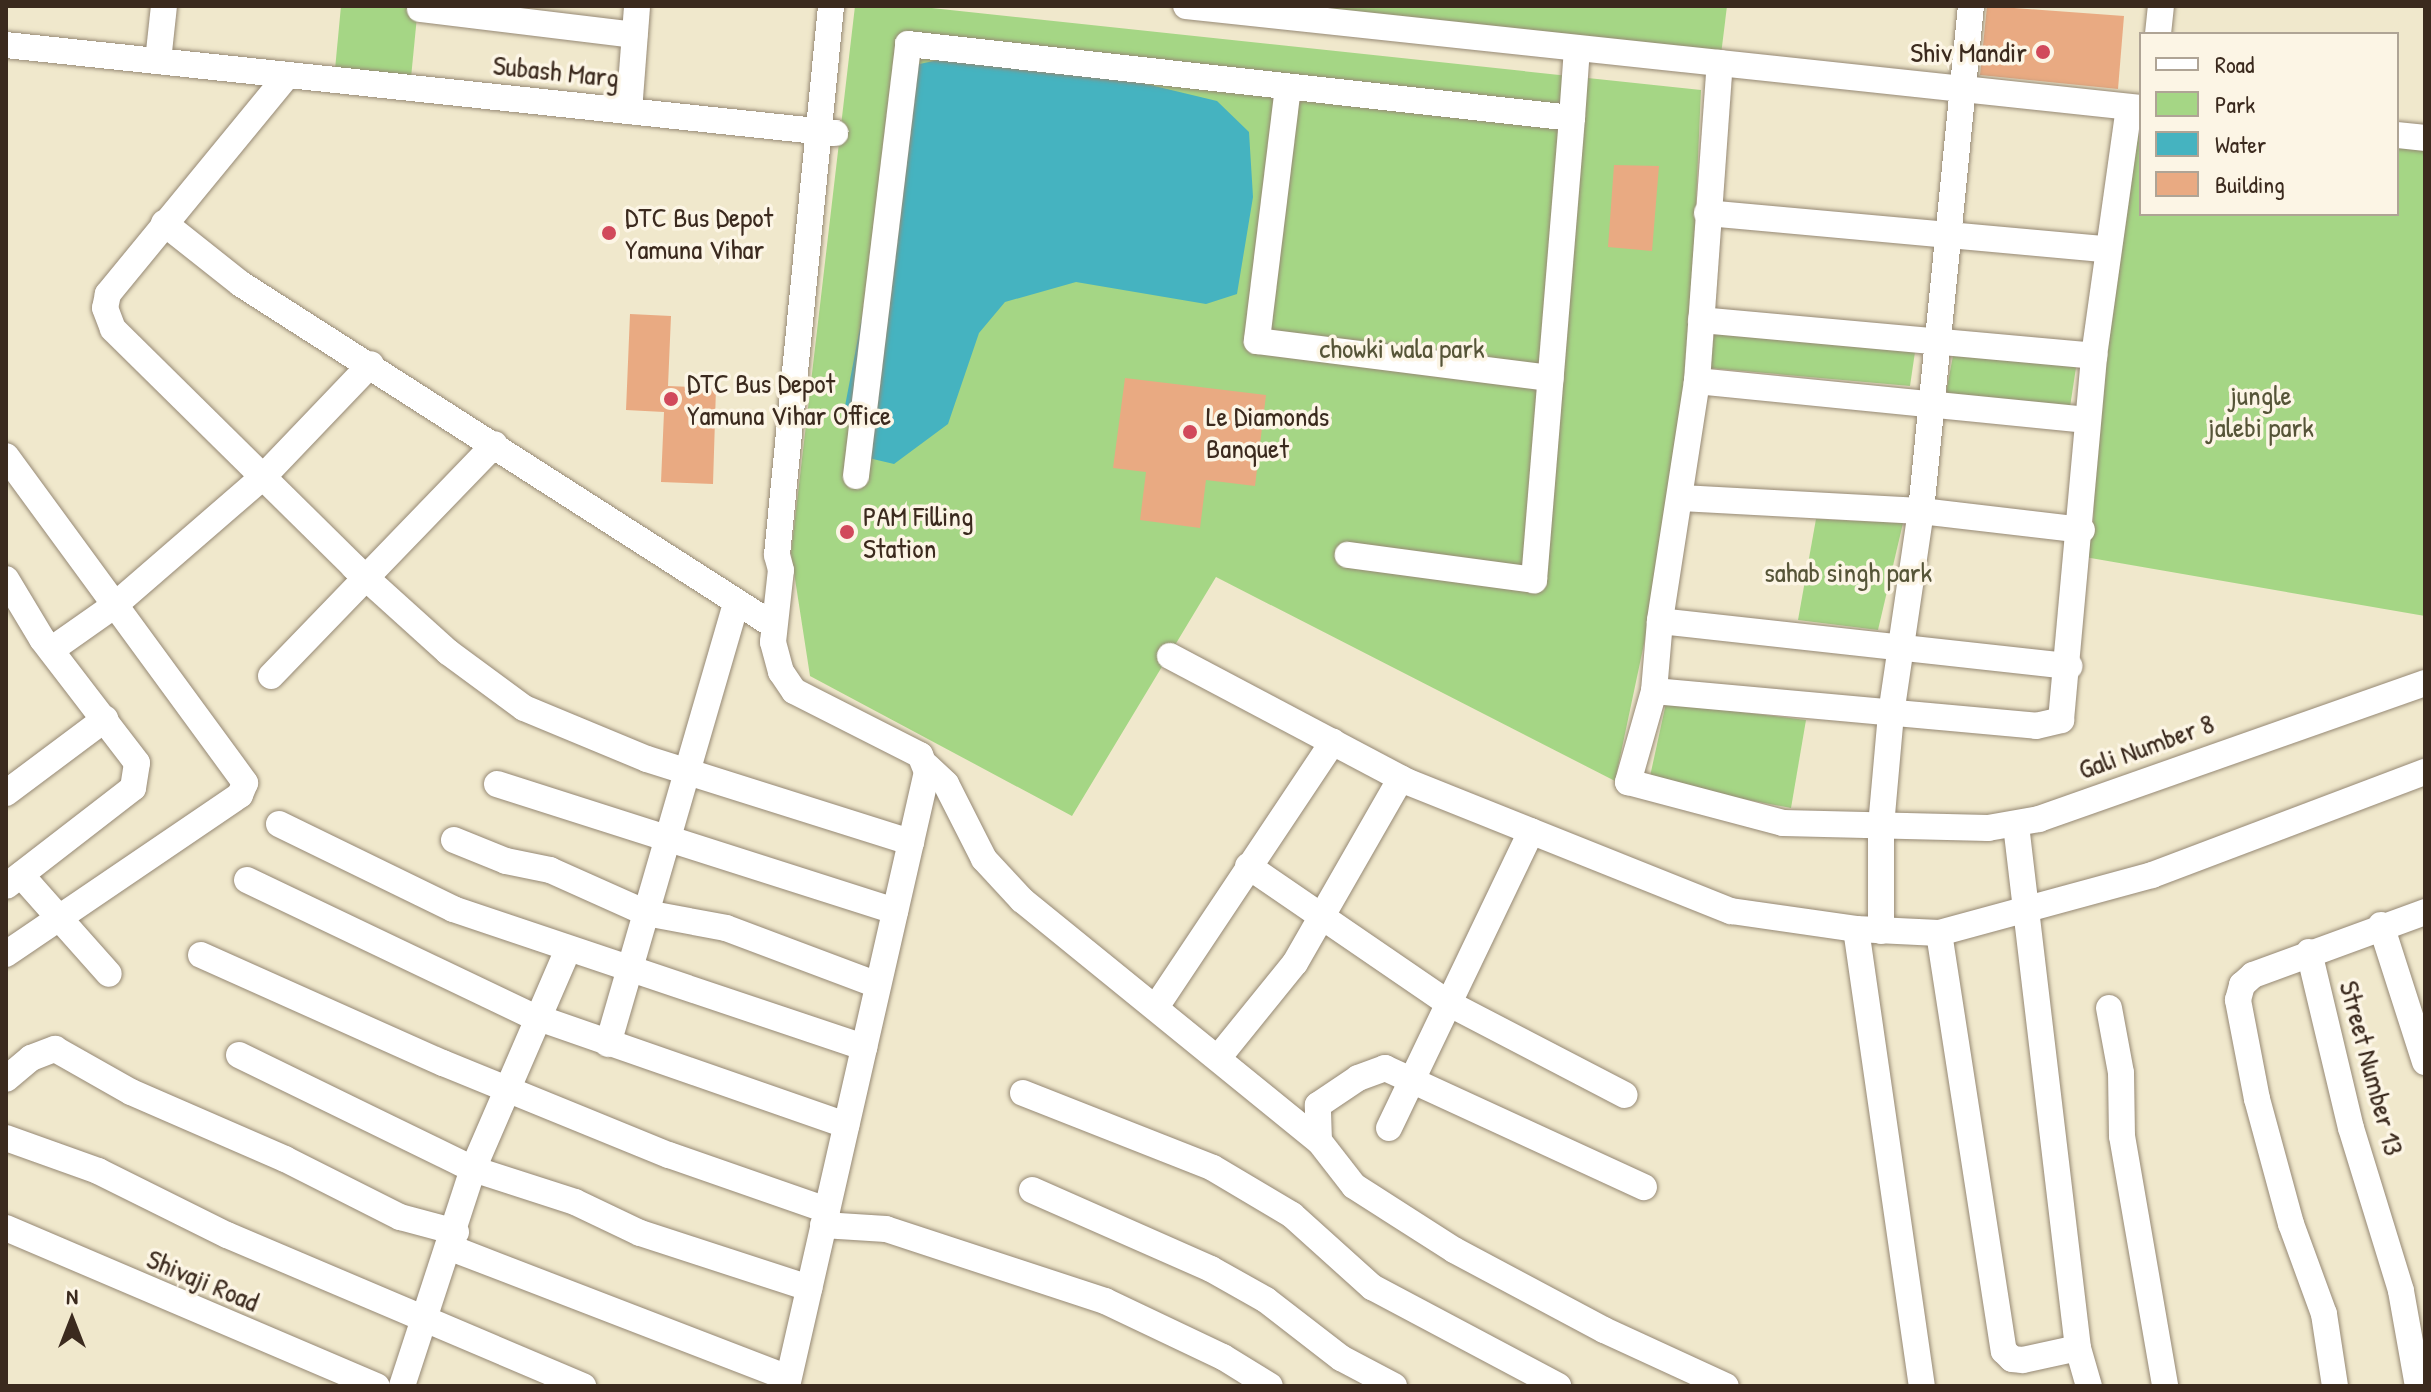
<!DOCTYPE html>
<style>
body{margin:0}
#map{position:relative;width:2431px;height:1392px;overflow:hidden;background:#f0e8cc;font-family:"Patrick Hand",sans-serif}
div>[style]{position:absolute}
.green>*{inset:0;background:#a5d685}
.water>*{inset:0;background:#45b3c0}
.building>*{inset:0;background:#e9aa82}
.roads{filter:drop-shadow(0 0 2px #968975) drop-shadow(0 0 2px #968975)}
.minor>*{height:26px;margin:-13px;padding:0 13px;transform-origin:13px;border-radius:13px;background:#fff}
.dots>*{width:22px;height:22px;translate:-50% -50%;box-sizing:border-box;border:4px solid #fcf5e5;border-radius:50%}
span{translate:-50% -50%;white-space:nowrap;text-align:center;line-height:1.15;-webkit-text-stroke:7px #fcf5e5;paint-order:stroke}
.poi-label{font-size:28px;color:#3b2a1e}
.right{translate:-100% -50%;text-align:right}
.left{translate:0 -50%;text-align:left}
.street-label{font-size:28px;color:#3b2a1e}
.park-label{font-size:28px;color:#565538}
.frame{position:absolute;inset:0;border:8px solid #3b2a1e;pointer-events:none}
.legend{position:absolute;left:2139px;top:32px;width:260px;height:184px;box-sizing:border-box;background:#fcf5e5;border:2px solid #afa495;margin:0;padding:10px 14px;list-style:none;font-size:24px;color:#3b2a1e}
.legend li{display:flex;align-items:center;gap:16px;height:40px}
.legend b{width:40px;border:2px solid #afa495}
.north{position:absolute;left:32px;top:1280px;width:80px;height:80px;-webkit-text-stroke:6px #fcf5e5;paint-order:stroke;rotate:0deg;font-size:22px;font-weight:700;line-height:32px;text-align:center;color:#3b2a1e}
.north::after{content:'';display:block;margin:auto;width:28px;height:36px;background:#3b2a1e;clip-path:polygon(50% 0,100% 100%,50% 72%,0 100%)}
</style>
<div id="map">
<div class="green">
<i style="clip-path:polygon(341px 6px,418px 6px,410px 88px,334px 80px)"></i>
<i style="clip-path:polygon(855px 6px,913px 6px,1701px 90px,1685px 450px,1615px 781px,1216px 577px,1072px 816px,810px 676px,791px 553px)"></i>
<i style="clip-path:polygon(1194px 6px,1727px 6px,1720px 63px)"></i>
<i style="clip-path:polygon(2141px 119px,2141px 214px,2397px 214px,2397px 145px,2425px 148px,2425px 616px,2079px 556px,2093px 531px,2097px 381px)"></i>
<i style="clip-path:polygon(1716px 323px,1916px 345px,1910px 386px,1709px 368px)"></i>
<i style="clip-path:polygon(1955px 345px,2077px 361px,2070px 407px,1946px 393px)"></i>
<i style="clip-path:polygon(1816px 519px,1903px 523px,1878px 630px,1798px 620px)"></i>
<i style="clip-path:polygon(1666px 703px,1806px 720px,1791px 808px,1649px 781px)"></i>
</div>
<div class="water">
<i style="clip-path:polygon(943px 59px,1092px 71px,1217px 101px,1249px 132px,1253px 197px,1237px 294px,1206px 304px,1076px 282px,1005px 302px,979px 333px,948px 424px,894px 464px,856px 455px,845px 406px,910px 66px)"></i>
</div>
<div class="building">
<i style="clip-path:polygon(1987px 6px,2124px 16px,2118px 89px,1980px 75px)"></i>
<i style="clip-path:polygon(1614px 165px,1659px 166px,1652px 251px,1608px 247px)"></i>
<i style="clip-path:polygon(630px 314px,671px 316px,668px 386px,716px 388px,713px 484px,661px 482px,664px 412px,626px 410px)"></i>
<i style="clip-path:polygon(1125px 378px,1266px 395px,1255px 486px,1206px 480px,1200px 528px,1140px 520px,1146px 472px,1113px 468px)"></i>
</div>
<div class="roads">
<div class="minor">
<i style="left:1186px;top:6px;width:960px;rotate:6.1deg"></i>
<i style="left:420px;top:9px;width:216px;rotate:6.9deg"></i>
<i style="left:2158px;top:34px;width:28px;rotate:-84deg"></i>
<i style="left:6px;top:45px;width:834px;rotate:6.06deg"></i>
<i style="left:158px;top:61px;width:55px;rotate:-83.8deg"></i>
<i style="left:286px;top:77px;width:281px;rotate:129.4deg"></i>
<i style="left:108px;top:294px;width:14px;rotate:102deg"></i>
<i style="left:105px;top:308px;width:22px;rotate:69deg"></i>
<i style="left:113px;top:329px;width:339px;rotate:44.6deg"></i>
<i style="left:354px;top:567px;width:127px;rotate:42.1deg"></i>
<i style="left:448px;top:652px;width:94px;rotate:36.4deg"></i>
<i style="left:524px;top:708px;width:133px;rotate:22.5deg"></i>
<i style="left:647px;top:759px;width:277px;rotate:17.5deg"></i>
<i style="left:1288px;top:87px;width:256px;rotate:97deg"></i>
<i style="left:1257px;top:341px;width:296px;rotate:7.2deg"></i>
<i style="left:629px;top:111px;width:105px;rotate:-85.6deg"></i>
<i style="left:1572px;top:118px;width:70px;rotate:-85.9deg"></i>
<i style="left:2397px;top:135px;width:28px;rotate:6deg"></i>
<i style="left:1707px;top:213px;width:401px;rotate:5.2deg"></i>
<i style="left:164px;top:223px;width:98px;rotate:38.4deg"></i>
<i style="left:241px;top:284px;width:632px;rotate:32.66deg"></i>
<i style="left:1701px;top:320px;width:395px;rotate:5.2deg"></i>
<i style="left:1697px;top:381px;width:319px;rotate:-85.9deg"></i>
<i style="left:2087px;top:420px;width:392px;rotate:-174.3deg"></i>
<i style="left:1697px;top:381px;width:243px;rotate:98.8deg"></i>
<i style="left:1660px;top:621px;width:70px;rotate:94.9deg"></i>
<i style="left:1654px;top:691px;width:384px;rotate:5.2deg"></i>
<i style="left:2036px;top:726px;width:26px;rotate:-13deg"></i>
<i style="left:2061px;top:720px;width:365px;rotate:-84.8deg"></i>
<i style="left:2094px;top:356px;width:251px;rotate:-82deg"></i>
<i style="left:6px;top:456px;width:405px;rotate:53.8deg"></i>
<i style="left:245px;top:783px;width:13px;rotate:113deg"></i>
<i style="left:240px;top:795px;width:283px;rotate:145.8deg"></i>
<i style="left:856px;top:476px;width:435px;rotate:-83.1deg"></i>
<i style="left:908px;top:44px;width:668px;rotate:6.36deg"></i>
<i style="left:1572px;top:118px;width:464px;rotate:94.7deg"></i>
<i style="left:1534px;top:580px;width:188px;rotate:-172.3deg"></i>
<i style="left:1681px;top:498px;width:240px;rotate:3.1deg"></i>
<i style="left:1921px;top:511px;width:162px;rotate:6.7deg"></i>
<i style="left:6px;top:579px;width:70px;rotate:59deg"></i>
<i style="left:42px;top:639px;width:156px;rotate:52.5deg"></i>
<i style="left:137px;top:763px;width:25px;rotate:99deg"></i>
<i style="left:133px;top:788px;width:160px;rotate:142.3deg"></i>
<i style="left:1660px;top:621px;width:412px;rotate:6.3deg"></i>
<i style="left:51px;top:650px;width:78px;rotate:-35.1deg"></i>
<i style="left:115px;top:605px;width:196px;rotate:-40.9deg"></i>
<i style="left:263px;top:477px;width:156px;rotate:-46.3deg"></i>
<i style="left:1170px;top:656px;width:269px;rotate:27.9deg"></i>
<i style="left:1408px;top:782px;width:348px;rotate:21.8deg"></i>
<i style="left:1731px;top:911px;width:126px;rotate:8.2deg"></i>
<i style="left:1856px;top:929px;width:83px;rotate:2.8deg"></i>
<i style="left:1939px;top:933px;width:221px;rotate:-15.2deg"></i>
<i style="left:2152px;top:875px;width:292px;rotate:-20.7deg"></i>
<i style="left:271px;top:676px;width:322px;rotate:-46deg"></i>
<i style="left:1654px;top:691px;width:95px;rotate:105.9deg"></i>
<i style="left:1628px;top:782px;width:160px;rotate:14.8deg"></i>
<i style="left:1783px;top:823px;width:205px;rotate:1.4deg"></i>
<i style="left:1988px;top:828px;width:52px;rotate:-10deg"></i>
<i style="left:2039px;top:819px;width:409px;rotate:-19.4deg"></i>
<i style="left:927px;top:766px;width:26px;rotate:43deg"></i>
<i style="left:946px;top:784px;width:84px;rotate:63.1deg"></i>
<i style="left:984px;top:859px;width:56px;rotate:47.2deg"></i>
<i style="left:1022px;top:900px;width:382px;rotate:39.1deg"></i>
<i style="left:1319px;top:1141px;width:36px;rotate:-92deg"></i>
<i style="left:1318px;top:1105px;width:48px;rotate:-34deg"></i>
<i style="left:1358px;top:1078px;width:29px;rotate:-20deg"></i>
<i style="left:1385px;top:1068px;width:285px;rotate:24.7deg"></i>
<i style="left:497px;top:784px;width:418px;rotate:17.7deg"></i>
<i style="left:6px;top:793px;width:124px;rotate:-36.8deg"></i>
<i style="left:279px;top:824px;width:194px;rotate:26deg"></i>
<i style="left:453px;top:909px;width:434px;rotate:18.6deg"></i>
<i style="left:2016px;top:825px;width:527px;rotate:83.24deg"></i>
<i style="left:2078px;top:1348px;width:40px;rotate:74deg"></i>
<i style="left:454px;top:840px;width:56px;rotate:22deg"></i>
<i style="left:506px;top:861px;width:45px;rotate:11.6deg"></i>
<i style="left:550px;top:870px;width:105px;rotate:24.1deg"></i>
<i style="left:646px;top:913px;width:81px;rotate:10.6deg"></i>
<i style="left:726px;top:928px;width:162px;rotate:20.6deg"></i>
<i style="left:1248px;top:866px;width:242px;rotate:34.4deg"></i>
<i style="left:1448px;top:1003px;width:199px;rotate:27.5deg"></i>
<i style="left:21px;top:875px;width:132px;rotate:48.4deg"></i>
<i style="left:247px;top:880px;width:314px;rotate:25.5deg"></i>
<i style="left:530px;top:1015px;width:335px;rotate:19.2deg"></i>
<i style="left:2381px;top:925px;width:144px;rotate:72.2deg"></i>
<i style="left:1856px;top:929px;width:462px;rotate:81.8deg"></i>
<i style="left:1881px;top:931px;width:105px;rotate:-90deg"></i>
<i style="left:1881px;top:826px;width:112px;rotate:-84.9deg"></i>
<i style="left:1891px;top:714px;width:205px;rotate:-81.6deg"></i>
<i style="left:1921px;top:511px;width:507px;rotate:-84.35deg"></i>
<i style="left:1939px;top:933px;width:423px;rotate:81.2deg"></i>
<i style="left:2004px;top:1351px;width:11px;rotate:45deg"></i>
<i style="left:2012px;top:1359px;width:11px;rotate:5deg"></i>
<i style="left:2023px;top:1360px;width:56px;rotate:-12.3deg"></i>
<i style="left:2309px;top:952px;width:181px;rotate:76.6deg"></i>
<i style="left:2351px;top:1128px;width:170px;rotate:72.9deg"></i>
<i style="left:2401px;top:1291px;width:97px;rotate:79.9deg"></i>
<i style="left:201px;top:955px;width:265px;rotate:24.1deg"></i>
<i style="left:443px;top:1063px;width:244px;rotate:22.2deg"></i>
<i style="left:669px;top:1155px;width:167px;rotate:19.2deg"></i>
<i style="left:1156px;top:1007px;width:319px;rotate:-56.3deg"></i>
<i style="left:2109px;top:1008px;width:66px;rotate:79.5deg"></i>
<i style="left:2121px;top:1073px;width:63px;rotate:89.1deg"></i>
<i style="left:2122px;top:1136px;width:254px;rotate:80.2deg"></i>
<i style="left:608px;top:1044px;width:460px;rotate:-73.8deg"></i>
<i style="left:239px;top:1055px;width:260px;rotate:26deg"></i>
<i style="left:473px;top:1169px;width:240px;rotate:-66.6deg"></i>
<i style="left:1218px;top:1058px;width:122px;rotate:-51deg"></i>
<i style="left:1295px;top:963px;width:213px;rotate:-60.2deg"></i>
<i style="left:6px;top:1079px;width:33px;rotate:-40deg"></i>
<i style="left:31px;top:1058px;width:26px;rotate:-21deg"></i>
<i style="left:55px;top:1049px;width:87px;rotate:29.5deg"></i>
<i style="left:131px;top:1092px;width:168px;rotate:23.5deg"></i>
<i style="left:285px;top:1159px;width:129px;rotate:26.8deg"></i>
<i style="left:400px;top:1217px;width:58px;rotate:15deg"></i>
<i style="left:1023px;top:1093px;width:204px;rotate:21.5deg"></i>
<i style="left:1213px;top:1168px;width:92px;rotate:30.7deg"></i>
<i style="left:1292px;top:1215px;width:108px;rotate:42deg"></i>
<i style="left:1372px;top:1287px;width:211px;rotate:28deg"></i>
<i style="left:1389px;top:1128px;width:329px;rotate:-64.4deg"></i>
<i style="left:6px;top:1138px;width:98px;rotate:19.7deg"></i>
<i style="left:98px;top:1171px;width:144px;rotate:26.4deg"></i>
<i style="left:227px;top:1235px;width:387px;rotate:23deg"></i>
<i style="left:1319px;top:1141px;width:57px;rotate:52.1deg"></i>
<i style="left:1354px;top:1186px;width:119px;rotate:32.6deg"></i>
<i style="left:1454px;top:1250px;width:170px;rotate:28.1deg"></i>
<i style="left:1604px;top:1330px;width:134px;rotate:24.7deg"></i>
<i style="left:1032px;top:1190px;width:196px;rotate:23.8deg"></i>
<i style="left:1211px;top:1269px;width:63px;rotate:29.4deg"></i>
<i style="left:1266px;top:1300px;width:95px;rotate:37.7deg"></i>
<i style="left:1341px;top:1358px;width:60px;rotate:27.8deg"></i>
<i style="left:823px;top:1225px;width:63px;rotate:3.6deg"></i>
<i style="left:886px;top:1229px;width:231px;rotate:18.2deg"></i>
<i style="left:1105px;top:1301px;width:131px;rotate:25.4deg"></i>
<i style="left:1223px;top:1357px;width:55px;rotate:31.7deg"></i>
<i style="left:6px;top:1228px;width:403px;rotate:23.1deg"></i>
<i style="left:451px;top:1248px;width:361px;rotate:21.1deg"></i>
<i style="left:402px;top:1386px;width:228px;rotate:-71.9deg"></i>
<i style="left:473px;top:1169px;width:107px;rotate:17.9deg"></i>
<i style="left:575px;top:1202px;width:72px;rotate:25.5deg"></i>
<i style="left:640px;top:1233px;width:178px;rotate:18deg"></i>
<i style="left:787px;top:1386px;width:630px;rotate:-77.16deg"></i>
<i style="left:927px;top:772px;width:18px;rotate:-112deg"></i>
<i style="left:920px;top:755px;width:141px;rotate:-153.1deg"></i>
<i style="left:794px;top:691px;width:23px;rotate:-124deg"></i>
<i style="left:781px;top:672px;width:31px;rotate:-105deg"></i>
<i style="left:773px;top:642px;width:72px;rotate:-83.7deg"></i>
<i style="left:781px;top:570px;width:16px;rotate:-105deg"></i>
<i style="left:777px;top:555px;width:552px;rotate:-84.38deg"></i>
<i style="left:2335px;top:1386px;width:73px;rotate:-98.7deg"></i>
<i style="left:2324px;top:1314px;width:96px;rotate:-110.1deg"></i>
<i style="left:2291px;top:1224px;width:130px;rotate:-105.2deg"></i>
<i style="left:2257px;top:1099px;width:101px;rotate:-100.9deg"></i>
<i style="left:2238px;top:1000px;width:16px;rotate:-75deg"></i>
<i style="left:2242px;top:985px;width:15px;rotate:-42deg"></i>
<i style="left:2253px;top:975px;width:183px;rotate:-20.1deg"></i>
</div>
</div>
<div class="dots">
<i style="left:2043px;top:52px;background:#d1495b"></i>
<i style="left:609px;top:233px;background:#d1495b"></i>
<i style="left:671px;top:399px;background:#d1495b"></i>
<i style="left:1190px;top:432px;background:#d1495b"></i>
<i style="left:847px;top:532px;background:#d1495b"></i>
</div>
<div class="poi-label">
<span class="right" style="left:2027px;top:52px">Shiv Mandir</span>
<span class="left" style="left:625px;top:233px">DTC Bus Depot<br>Yamuna Vihar</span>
<span class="left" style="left:687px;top:399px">DTC Bus Depot<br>Yamuna Vihar Office</span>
<span class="left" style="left:1206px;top:432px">Le Diamonds<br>Banquet</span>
<span class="left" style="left:863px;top:532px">PAM Filling<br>Station</span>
</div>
<div class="street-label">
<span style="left:556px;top:71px;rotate:6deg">Subash Marg</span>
<span style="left:2146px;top:746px;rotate:-20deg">Gali Number 8</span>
<span style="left:2372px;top:1068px;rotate:75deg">Street Number 13</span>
<span style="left:203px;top:1280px;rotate:23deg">Shivaji Road</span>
</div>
<div class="park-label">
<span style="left:1402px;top:348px">chowki wala park</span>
<span style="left:2261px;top:411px">jungle<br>jalebi park</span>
<span style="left:1848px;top:572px">sahab singh park</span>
</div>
<div class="frame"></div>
<ul class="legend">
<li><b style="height:10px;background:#fff"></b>Road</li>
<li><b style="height:22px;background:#a5d685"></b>Park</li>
<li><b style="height:22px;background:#45b3c0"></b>Water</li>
<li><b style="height:22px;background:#e9aa82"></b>Building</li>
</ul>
<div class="north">N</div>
</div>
